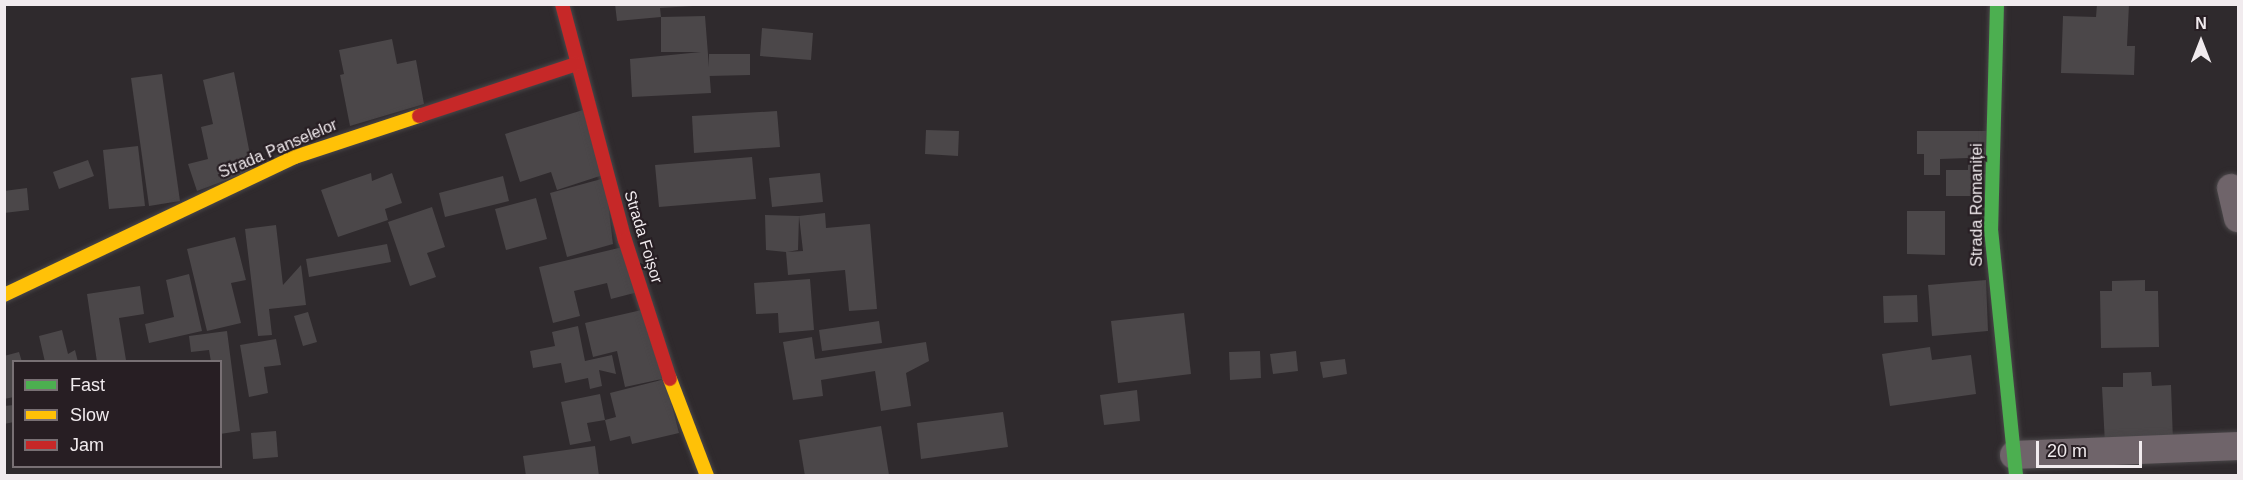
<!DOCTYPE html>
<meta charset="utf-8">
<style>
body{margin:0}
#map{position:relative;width:2243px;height:480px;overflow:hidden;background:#2f2a2d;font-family:Arial,sans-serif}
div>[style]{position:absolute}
.building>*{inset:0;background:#4b4749}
.roads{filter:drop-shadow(0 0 2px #494648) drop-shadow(0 0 2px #494648)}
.street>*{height:28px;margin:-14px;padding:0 14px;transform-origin:14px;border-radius:14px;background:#6f646a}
.fast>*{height:14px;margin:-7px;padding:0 7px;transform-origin:7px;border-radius:7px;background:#4caf50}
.slow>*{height:14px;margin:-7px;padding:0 7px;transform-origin:7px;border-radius:7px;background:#ffc107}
.jam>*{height:14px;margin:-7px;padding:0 7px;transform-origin:7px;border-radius:7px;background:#c62828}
span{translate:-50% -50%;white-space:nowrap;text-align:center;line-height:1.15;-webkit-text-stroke:4.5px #271e23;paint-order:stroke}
.street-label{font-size:16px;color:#f1ebee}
.frame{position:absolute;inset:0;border:6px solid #f1ebee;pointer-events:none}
.legend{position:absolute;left:12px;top:360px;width:210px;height:108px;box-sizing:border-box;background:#271e23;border:2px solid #787074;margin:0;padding:8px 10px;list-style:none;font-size:18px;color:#f1ebee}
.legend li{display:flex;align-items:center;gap:12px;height:30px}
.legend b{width:30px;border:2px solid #787074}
.north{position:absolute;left:2171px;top:12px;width:60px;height:60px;-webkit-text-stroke:4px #271e23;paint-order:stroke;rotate:0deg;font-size:16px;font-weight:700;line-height:24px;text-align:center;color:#f1ebee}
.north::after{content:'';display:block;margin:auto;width:21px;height:27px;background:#f1ebee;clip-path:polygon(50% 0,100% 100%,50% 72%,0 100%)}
.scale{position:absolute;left:2036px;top:441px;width:106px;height:27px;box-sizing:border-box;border:3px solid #f1ebee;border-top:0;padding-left:8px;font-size:18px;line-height:21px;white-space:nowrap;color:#f1ebee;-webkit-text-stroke:4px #271e23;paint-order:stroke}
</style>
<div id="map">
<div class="building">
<i style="clip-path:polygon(615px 4px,693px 4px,693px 6px,660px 8px,661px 17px,617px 21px)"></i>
<i style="clip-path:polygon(2097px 4px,2129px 4px,2127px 46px,2135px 46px,2134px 75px,2061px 73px,2063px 16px,2096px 17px)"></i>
<i style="clip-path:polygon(705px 16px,711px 93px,632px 97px,630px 59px,701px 52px,661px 52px,661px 17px)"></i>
<i style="clip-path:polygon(762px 28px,813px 33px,811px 60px,760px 56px)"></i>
<i style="clip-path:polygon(392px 39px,397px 64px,416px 60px,424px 104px,350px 126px,340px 75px,344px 74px,339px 50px)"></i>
<i style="clip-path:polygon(709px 54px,750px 54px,750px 75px,709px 76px)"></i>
<i style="clip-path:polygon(234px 72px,253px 170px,197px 191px,188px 164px,208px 159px,201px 127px,213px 124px,203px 80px)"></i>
<i style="clip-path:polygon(162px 74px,180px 201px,149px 206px,131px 78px)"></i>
<i style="clip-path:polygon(583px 110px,603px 175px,557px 190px,551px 172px,520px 182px,505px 134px)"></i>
<i style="clip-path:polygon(777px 111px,780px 147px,694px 153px,692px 116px)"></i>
<i style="clip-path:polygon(926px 130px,959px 131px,958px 156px,925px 154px)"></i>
<i style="clip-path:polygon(1917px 131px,1989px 131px,1989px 196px,1946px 196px,1946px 170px,1968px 170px,1968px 158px,1940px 159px,1940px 175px,1924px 175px,1924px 154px,1917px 154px)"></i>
<i style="clip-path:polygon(138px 146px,145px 206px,109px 209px,103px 150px)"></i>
<i style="clip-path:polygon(752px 157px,756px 199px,659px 207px,655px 165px)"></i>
<i style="clip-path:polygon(88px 160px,94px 176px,59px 189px,53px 172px)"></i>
<i style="clip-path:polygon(371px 173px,372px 181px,392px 173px,402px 203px,385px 209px,388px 220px,338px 237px,321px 190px)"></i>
<i style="clip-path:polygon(820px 173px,823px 202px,772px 207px,769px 178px)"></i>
<i style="clip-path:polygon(503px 176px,509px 201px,445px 217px,439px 193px)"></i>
<i style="clip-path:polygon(605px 178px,613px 244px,567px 257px,550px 193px)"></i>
<i style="clip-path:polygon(27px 188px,29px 210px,4px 213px,4px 191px)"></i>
<i style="clip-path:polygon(536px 198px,547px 239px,506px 250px,495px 209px)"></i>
<i style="clip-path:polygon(432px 207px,445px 247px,427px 253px,436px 277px,410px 286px,388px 222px)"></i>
<i style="clip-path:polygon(1907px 211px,1945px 211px,1945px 255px,1907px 254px)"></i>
<i style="clip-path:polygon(825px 213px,826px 228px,870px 224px,877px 309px,849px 311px,845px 270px,788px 275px,786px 252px,766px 250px,765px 215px,799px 216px,798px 250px,787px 252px,803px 251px,799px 216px)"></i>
<i style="clip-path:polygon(276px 225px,283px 285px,301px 265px,306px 305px,269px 309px,272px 335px,258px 336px,245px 229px)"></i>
<i style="clip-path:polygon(235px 237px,246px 280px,231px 283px,241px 323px,207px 331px,187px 249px)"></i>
<i style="clip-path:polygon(387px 244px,391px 262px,309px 277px,306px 259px)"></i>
<i style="clip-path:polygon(627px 246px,638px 292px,611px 299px,607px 283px,574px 291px,580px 316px,553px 323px,539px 267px)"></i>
<i style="clip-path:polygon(189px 274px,202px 331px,149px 343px,145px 324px,174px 317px,166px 280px)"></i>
<i style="clip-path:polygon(810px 279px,814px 330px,779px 333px,778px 313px,756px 314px,754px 283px)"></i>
<i style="clip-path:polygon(1986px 280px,1988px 331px,1932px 336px,1928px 285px)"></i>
<i style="clip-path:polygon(2145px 280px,2145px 291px,2158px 291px,2159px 347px,2101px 348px,2100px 291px,2112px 291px,2112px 281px)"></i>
<i style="clip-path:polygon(140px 286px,144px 314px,119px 318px,126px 360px,97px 362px,87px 294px)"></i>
<i style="clip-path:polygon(1917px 295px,1918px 322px,1884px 323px,1883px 296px)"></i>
<i style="clip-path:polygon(646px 309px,662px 379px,625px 387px,617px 351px,593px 357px,585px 323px)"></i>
<i style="clip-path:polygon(308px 312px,317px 342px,303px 346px,294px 316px)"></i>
<i style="clip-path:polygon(1184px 313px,1191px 374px,1118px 383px,1111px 321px)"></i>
<i style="clip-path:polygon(879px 321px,882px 343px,822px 351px,819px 330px)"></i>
<i style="clip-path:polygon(578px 326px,585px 361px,612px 355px,616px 374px,599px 370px,602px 386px,590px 389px,588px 378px,565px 383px,561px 363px,533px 368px,530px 351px,555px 346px,552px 332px)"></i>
<i style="clip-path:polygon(62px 330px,68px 354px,75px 350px,78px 362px,45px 362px,39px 336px)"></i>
<i style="clip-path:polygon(227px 331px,240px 431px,220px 434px,220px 362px,211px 362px,209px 350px,191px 352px,189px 336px)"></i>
<i style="clip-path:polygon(812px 337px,815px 359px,926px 342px,929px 361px,906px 373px,911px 406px,881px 411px,875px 371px,821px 380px,823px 396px,793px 400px,783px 342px)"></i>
<i style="clip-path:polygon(276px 339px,281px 365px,264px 367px,268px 393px,249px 397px,240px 345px)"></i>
<i style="clip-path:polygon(1930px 347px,1932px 360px,1971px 355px,1976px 394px,1890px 406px,1882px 354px)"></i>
<i style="clip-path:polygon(1260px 351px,1261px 378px,1230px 380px,1229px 352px)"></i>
<i style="clip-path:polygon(1296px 351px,1298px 371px,1273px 374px,1270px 354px)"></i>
<i style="clip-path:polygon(19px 352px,22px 362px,14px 362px,14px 397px,4px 399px,4px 356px)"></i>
<i style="clip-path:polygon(1345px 359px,1347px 374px,1323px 378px,1320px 362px)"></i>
<i style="clip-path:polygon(2151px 372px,2152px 386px,2171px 385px,2173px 441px,2105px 444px,2102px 387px,2123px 387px,2123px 373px)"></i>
<i style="clip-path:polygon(665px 379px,679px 433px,632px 444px,630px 436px,610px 441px,605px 420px,616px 417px,610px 393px)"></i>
<i style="clip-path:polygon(1137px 390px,1140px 421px,1104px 425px,1100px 395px)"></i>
<i style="clip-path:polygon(600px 394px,605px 420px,587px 423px,591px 441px,570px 445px,561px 402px)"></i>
<i style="clip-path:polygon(14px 405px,14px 422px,4px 424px,4px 406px)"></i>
<i style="clip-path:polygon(1003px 412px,1008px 447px,921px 459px,917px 423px)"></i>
<i style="clip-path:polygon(881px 426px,889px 475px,805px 476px,799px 440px)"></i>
<i style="clip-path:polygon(276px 431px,278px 457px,253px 459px,251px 433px)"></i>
<i style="clip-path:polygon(595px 446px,599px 476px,526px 476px,523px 456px)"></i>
</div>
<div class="roads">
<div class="street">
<i style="left:2231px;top:188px;width:31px;rotate:77deg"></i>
<i style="left:2014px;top:455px;width:224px;rotate:-2.3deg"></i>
</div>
<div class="fast">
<i style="left:1997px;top:4px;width:225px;rotate:91.5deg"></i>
<i style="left:1991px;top:229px;width:248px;rotate:84.2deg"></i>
</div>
<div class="slow">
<i style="left:4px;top:295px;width:322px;rotate:-25.4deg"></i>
<i style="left:295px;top:157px;width:131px;rotate:-18.3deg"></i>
<i style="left:670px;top:379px;width:104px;rotate:69.1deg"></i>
</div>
<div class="jam">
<i style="left:562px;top:4px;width:244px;rotate:75.1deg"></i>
<i style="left:625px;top:240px;width:146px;rotate:72.1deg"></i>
<i style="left:419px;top:116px;width:165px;rotate:-18.3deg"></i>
</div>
</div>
<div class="street-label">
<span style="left:278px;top:149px;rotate:-23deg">Strada Panselelor</span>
<span style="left:1977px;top:205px;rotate:-90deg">Strada Romaniței</span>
<span style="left:643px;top:237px;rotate:73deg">Strada Foișor</span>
</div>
<div class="frame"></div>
<ul class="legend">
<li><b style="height:8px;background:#4caf50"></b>Fast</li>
<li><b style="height:8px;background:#ffc107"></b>Slow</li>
<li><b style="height:8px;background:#c62828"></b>Jam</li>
</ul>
<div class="north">N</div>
<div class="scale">20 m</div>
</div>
